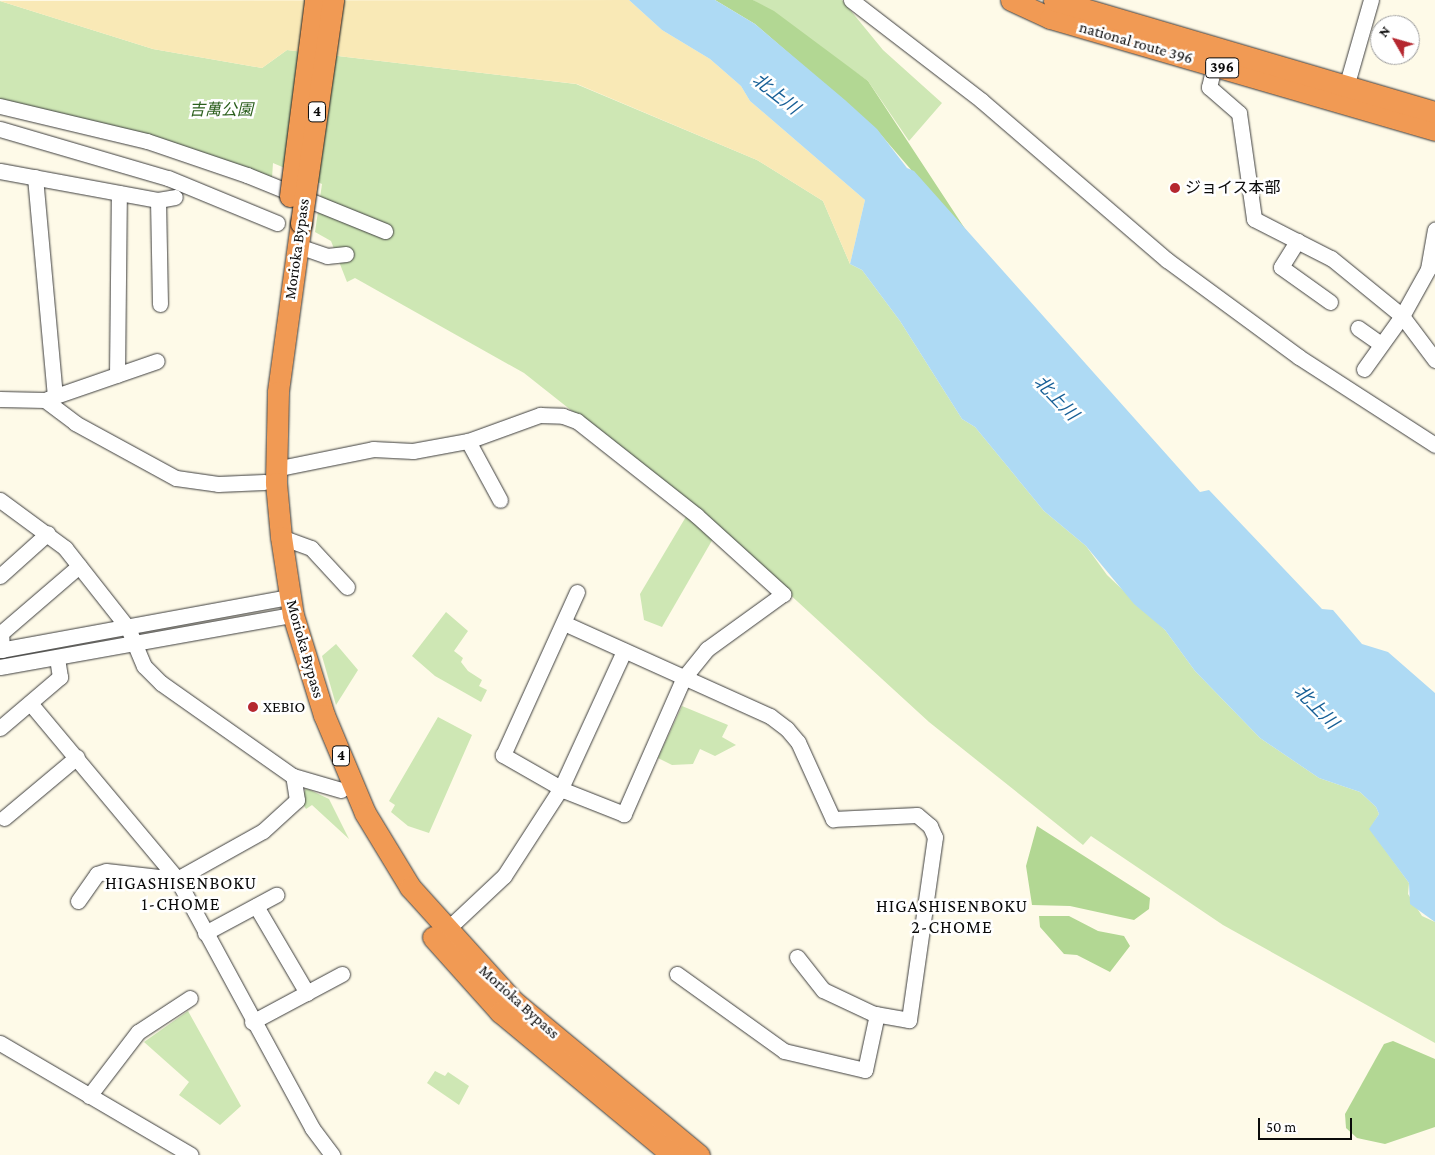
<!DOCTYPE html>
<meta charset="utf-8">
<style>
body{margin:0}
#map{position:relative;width:1435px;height:1155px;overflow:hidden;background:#fefae8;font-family:"Crimson Pro","Noto Sans JP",serif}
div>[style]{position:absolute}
.green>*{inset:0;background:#cee7b4}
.forest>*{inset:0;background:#b2d793}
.sand>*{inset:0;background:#f9e9b6}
.water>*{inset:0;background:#aedaf4}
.roads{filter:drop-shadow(0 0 1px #3d3d3d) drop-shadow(0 0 1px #3d3d3d)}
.minor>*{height:15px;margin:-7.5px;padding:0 7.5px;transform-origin:7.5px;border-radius:7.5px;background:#fff}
.highway>*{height:21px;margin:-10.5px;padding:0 10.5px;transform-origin:10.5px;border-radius:10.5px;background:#f19a54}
.bridges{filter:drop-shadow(0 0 1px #1b1b1b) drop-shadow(0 0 1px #1b1b1b)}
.highway-bridge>*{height:21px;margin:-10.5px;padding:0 10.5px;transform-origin:10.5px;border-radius:10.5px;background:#f19a54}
.dots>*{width:14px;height:14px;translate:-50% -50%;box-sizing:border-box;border:2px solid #fff;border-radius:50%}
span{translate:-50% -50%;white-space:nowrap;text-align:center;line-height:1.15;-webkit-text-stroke:5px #fff;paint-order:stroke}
.shield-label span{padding:1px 4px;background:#fff;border:1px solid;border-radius:4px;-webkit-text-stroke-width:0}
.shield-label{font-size:15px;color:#0a0a0a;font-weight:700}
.street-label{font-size:16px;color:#0a0a0a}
.park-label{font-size:16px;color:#2b5f1d;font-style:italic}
.poi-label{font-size:16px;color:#0a0a0a}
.left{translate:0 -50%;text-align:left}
.water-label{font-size:18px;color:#186097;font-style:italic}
.neighbourhood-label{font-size:18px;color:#0a0a0a;letter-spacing:1px}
.north{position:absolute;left:1370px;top:15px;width:50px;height:50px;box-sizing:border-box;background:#fff;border:1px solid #9d9d9d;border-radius:50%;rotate:308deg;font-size:14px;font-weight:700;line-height:20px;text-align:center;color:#0a0a0a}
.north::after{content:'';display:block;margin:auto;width:18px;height:22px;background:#b5272f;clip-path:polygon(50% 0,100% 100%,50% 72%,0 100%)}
.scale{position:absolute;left:1258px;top:1118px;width:94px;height:22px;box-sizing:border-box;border:2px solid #0a0a0a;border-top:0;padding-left:6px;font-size:15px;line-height:18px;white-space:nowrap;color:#0a0a0a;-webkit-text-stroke:4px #fff;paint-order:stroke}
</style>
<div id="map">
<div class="green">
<i style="clip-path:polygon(753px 0,842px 0,883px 50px,942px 103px,909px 141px,868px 81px)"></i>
<i style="clip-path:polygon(0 1px,153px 49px,262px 68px,287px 50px,576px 84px,757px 160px,823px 201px,850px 264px,862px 270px,900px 321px,962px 419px,975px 427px,1044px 511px,1086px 546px,1107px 575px,1165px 630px,1195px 671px,1260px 738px,1319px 778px,1360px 792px,1376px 807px,1379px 814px,1370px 829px,1409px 883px,1408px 894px,1422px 916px,1435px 922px,1435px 1043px,1223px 925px,1091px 836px,1083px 845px,929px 722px,701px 513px,524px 373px,355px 278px,347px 282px,331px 241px,315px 232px,322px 184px,273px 163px,272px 178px,0 99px)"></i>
<i style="clip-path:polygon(687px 515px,714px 537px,662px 627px,644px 620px,640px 594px)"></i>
<i style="clip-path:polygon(446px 612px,468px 631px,454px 651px,463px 658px,461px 662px,468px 671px,482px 680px,479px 686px,487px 690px,481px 702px,435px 676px,412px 656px)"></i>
<i style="clip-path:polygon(336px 644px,358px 670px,336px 705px,322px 656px)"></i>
<i style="clip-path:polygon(682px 706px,728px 725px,722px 737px,736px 745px,715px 756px,700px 749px,693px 764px,672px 765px,658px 758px)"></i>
<i style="clip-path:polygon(438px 717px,472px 735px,429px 833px,408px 826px,391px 812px,395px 805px,389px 801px)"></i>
<i style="clip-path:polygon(306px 788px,329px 799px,349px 839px,312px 805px,306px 809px,301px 801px)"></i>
<i style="clip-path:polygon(188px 1011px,241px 1106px,220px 1125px,179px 1095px,189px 1082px,144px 1042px)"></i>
<i style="clip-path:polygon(435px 1071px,445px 1076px,448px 1072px,469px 1086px,459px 1105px,427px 1083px)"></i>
</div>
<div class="forest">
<i style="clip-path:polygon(715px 0,753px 0,774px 11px,868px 81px,975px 244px,876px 129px,755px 24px)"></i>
<i style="clip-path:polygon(1037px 826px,1150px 898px,1149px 909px,1134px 920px,1070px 906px,1032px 905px,1026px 866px)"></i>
<i style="clip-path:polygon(1039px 916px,1069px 916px,1098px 931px,1124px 936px,1130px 946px,1110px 972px,1077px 955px,1064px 954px,1040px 927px)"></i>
<i style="clip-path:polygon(1393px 1041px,1435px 1059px,1435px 1127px,1385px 1144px,1357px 1138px,1346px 1128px,1345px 1114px,1384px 1044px)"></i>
</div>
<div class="sand">
<i style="clip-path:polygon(629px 0,662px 30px,710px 59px,741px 86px,750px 101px,865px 200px,850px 264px,823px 201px,757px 160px,577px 84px,287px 50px,262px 68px,153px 49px,0 1px)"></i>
</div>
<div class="water">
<i style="clip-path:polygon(629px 0,715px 0,755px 24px,845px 100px,877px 129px,907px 168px,914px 171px,1200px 492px,1209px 490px,1322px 609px,1333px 610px,1362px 644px,1388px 652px,1435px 693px,1435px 922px,1410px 904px,1409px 883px,1369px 829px,1379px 814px,1376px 807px,1360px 792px,1319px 778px,1260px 738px,1195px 671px,1165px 630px,1134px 604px,1086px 546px,1044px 511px,975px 427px,962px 419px,900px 321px,862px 270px,850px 264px,865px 200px,750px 101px,741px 86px,710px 59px,662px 30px)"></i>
</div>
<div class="roads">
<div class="minor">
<i style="left:851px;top:0;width:165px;rotate:37.6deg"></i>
<i style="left:982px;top:101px;width:244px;rotate:40.7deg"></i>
<i style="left:1167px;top:260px;width:164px;rotate:36.3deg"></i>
<i style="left:1299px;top:357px;width:162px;rotate:32.9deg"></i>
<i style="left:1216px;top:57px;width:31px;rotate:103deg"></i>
<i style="left:1209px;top:87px;width:40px;rotate:41deg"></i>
<i style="left:1239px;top:113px;width:107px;rotate:81.9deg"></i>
<i style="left:1254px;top:219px;width:48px;rotate:27.1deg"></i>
<i style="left:1346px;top:87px;width:91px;rotate:-74deg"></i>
<i style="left:0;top:106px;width:151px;rotate:13.4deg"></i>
<i style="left:147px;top:141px;width:106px;rotate:18.8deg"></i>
<i style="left:247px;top:175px;width:149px;rotate:22.1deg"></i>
<i style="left:0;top:129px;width:175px;rotate:16.3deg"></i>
<i style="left:168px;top:178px;width:118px;rotate:22.4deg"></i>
<i style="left:0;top:171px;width:161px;rotate:10.4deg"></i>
<i style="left:35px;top:177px;width:219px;rotate:84.8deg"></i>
<i style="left:307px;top:249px;width:21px;rotate:19deg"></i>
<i style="left:327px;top:256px;width:19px;rotate:-6deg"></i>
<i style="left:1330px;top:302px;width:60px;rotate:-144.5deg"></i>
<i style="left:1281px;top:267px;width:31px;rotate:-58deg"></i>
<i style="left:1297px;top:241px;width:38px;rotate:27deg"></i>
<i style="left:1331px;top:258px;width:92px;rotate:39.2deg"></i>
<i style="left:1402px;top:316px;width:54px;rotate:-61deg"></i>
<i style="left:1428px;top:269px;width:40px;rotate:-80deg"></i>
<i style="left:160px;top:304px;width:104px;rotate:-91.1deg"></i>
<i style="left:158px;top:200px;width:17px;rotate:-10deg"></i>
<i style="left:1358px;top:328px;width:28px;rotate:35deg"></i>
<i style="left:1364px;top:369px;width:65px;rotate:-54.4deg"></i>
<i style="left:1402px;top:316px;width:55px;rotate:53.1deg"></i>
<i style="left:117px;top:375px;width:182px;rotate:-89.4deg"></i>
<i style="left:0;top:399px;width:45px;rotate:1.3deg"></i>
<i style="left:45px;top:400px;width:38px;rotate:37deg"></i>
<i style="left:75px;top:423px;width:115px;rotate:28.6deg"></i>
<i style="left:176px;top:478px;width:42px;rotate:8.1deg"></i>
<i style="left:218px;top:484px;width:46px;rotate:-2.5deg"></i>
<i style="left:47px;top:399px;width:116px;rotate:-19.1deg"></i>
<i style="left:468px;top:441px;width:67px;rotate:61.5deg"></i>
<i style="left:275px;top:469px;width:100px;rotate:-11.5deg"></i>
<i style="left:373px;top:449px;width:40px;rotate:2.9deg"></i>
<i style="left:413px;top:451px;width:56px;rotate:-10.3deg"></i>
<i style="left:468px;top:441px;width:77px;rotate:-19.9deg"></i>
<i style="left:540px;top:415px;width:23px;rotate:2deg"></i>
<i style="left:563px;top:416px;width:15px;rotate:20deg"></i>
<i style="left:577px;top:421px;width:152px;rotate:38.3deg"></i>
<i style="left:696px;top:515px;width:118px;rotate:42.2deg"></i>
<i style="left:783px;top:594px;width:94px;rotate:144.1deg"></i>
<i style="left:707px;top:649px;width:36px;rotate:129deg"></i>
<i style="left:684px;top:677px;width:150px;rotate:113.7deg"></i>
<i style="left:624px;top:814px;width:62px;rotate:-158.4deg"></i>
<i style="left:566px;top:791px;width:73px;rotate:-150.3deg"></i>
<i style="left:503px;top:755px;width:179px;rotate:-65.6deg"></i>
<i style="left:0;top:500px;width:81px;rotate:36.4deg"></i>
<i style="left:65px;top:548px;width:102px;rotate:51.8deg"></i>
<i style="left:128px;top:628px;width:41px;rotate:67.2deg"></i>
<i style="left:144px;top:666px;width:24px;rotate:45deg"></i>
<i style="left:161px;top:683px;width:161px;rotate:35.2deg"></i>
<i style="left:293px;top:776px;width:50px;rotate:16.3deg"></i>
<i style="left:281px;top:537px;width:32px;rotate:20deg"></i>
<i style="left:311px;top:548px;width:53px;rotate:47.3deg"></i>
<i style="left:0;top:576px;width:64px;rotate:-41.9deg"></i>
<i style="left:566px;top:624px;width:224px;rotate:24.3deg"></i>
<i style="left:770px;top:716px;width:21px;rotate:37deg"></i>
<i style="left:787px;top:729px;width:17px;rotate:50deg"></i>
<i style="left:798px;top:742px;width:85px;rotate:65.6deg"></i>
<i style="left:833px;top:819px;width:84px;rotate:-2.7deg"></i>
<i style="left:917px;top:815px;width:17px;rotate:40deg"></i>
<i style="left:930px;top:826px;width:12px;rotate:66deg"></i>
<i style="left:935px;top:837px;width:185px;rotate:98.1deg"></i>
<i style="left:909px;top:1020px;width:36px;rotate:-170deg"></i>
<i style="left:874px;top:1014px;width:56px;rotate:-154.8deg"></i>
<i style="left:823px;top:990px;width:42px;rotate:-128.2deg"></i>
<i style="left:0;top:650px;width:294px;rotate:-10.4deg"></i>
<i style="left:2px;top:650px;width:17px;rotate:-93deg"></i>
<i style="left:1px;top:633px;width:103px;rotate:-40.7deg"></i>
<i style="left:0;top:667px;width:298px;rotate:-10.1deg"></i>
<i style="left:30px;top:703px;width:229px;rotate:50.1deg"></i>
<i style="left:177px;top:879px;width:283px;rotate:61.5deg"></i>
<i style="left:312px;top:1128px;width:34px;rotate:53deg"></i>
<i style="left:0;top:728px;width:79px;rotate:-40.4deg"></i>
<i style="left:60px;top:677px;width:20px;rotate:-99deg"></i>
<i style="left:4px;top:818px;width:95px;rotate:-39.9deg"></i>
<i style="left:78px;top:901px;width:33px;rotate:-55deg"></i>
<i style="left:97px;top:874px;width:9px;rotate:-18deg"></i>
<i style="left:106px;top:871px;width:71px;rotate:6.4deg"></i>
<i style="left:177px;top:879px;width:98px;rotate:-29.2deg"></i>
<i style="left:263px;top:831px;width:46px;rotate:-42.4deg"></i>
<i style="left:297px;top:800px;width:24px;rotate:-99deg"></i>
<i style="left:256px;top:906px;width:101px;rotate:59.6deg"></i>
<i style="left:205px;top:933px;width:81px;rotate:-28.2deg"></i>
<i style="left:440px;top:936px;width:88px;rotate:-43.2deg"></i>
<i style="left:504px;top:876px;width:105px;rotate:-57.1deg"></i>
<i style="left:561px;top:788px;width:151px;rotate:-65.3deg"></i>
<i style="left:677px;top:974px;width:132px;rotate:35.7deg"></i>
<i style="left:784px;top:1051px;width:83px;rotate:13.2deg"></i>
<i style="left:865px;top:1070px;width:57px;rotate:-77.9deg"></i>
<i style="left:252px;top:1022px;width:102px;rotate:-28.1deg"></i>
<i style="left:0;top:1043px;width:221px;rotate:30.4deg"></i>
<i style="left:89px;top:1096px;width:81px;rotate:-52.6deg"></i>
<i style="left:138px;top:1032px;width:62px;rotate:-33.2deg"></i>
</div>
<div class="highway">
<i style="left:1011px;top:0;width:43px;rotate:24.8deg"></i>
<i style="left:1050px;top:18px;width:401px;rotate:16.2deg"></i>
<i style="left:1054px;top:0;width:397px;rotate:16.4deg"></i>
<i style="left:301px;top:223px;width:171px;rotate:97.8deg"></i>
<i style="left:278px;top:392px;width:91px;rotate:91.3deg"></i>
<i style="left:276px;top:483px;width:54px;rotate:84.7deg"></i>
<i style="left:281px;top:537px;width:79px;rotate:81.3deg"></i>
<i style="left:293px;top:615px;width:105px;rotate:72.8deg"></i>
<i style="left:324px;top:715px;width:106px;rotate:67.3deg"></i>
<i style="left:365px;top:813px;width:87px;rotate:58.7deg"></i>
<i style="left:410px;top:887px;width:152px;rotate:47.9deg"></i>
<i style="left:512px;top:1000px;width:243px;rotate:39.7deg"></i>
<i style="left:433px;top:937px;width:101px;rotate:48.2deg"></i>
<i style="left:500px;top:1012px;width:224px;rotate:39.7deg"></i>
</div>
</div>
<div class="bridges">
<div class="highway-bridge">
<i style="left:290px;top:196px;width:198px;rotate:-82.7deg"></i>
<i style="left:301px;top:223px;width:225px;rotate:-81.8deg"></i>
</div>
</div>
<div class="dots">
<i style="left:1175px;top:188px;background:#b5272f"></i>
<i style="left:253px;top:707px;background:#b5272f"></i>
</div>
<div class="shield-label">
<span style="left:1222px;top:68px">396</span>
<span style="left:317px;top:112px">4</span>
<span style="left:341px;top:756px">4</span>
</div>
<div class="street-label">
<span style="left:1136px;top:43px;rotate:16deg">national route 396</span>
<span style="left:297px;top:249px;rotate:-82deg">Morioka Bypass</span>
<span style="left:305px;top:649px;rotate:74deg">Morioka Bypass</span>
<span style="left:519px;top:1002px;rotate:42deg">Morioka Bypass</span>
</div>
<div class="park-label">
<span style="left:221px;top:110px">吉萬公園</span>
</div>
<div class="poi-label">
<span class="left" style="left:1185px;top:188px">ジョイス本部</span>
<span class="left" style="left:263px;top:707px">XEBIO</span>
</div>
<div class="water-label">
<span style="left:776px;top:94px;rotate:38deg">北上川</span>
<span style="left:1056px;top:398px;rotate:46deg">北上川</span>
<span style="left:1316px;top:707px;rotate:45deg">北上川</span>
</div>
<div class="neighbourhood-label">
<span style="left:181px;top:894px">HIGASHISENBOKU<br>1-CHOME</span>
<span style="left:952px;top:917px">HIGASHISENBOKU<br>2-CHOME</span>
</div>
<div class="north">N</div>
<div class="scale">50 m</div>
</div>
